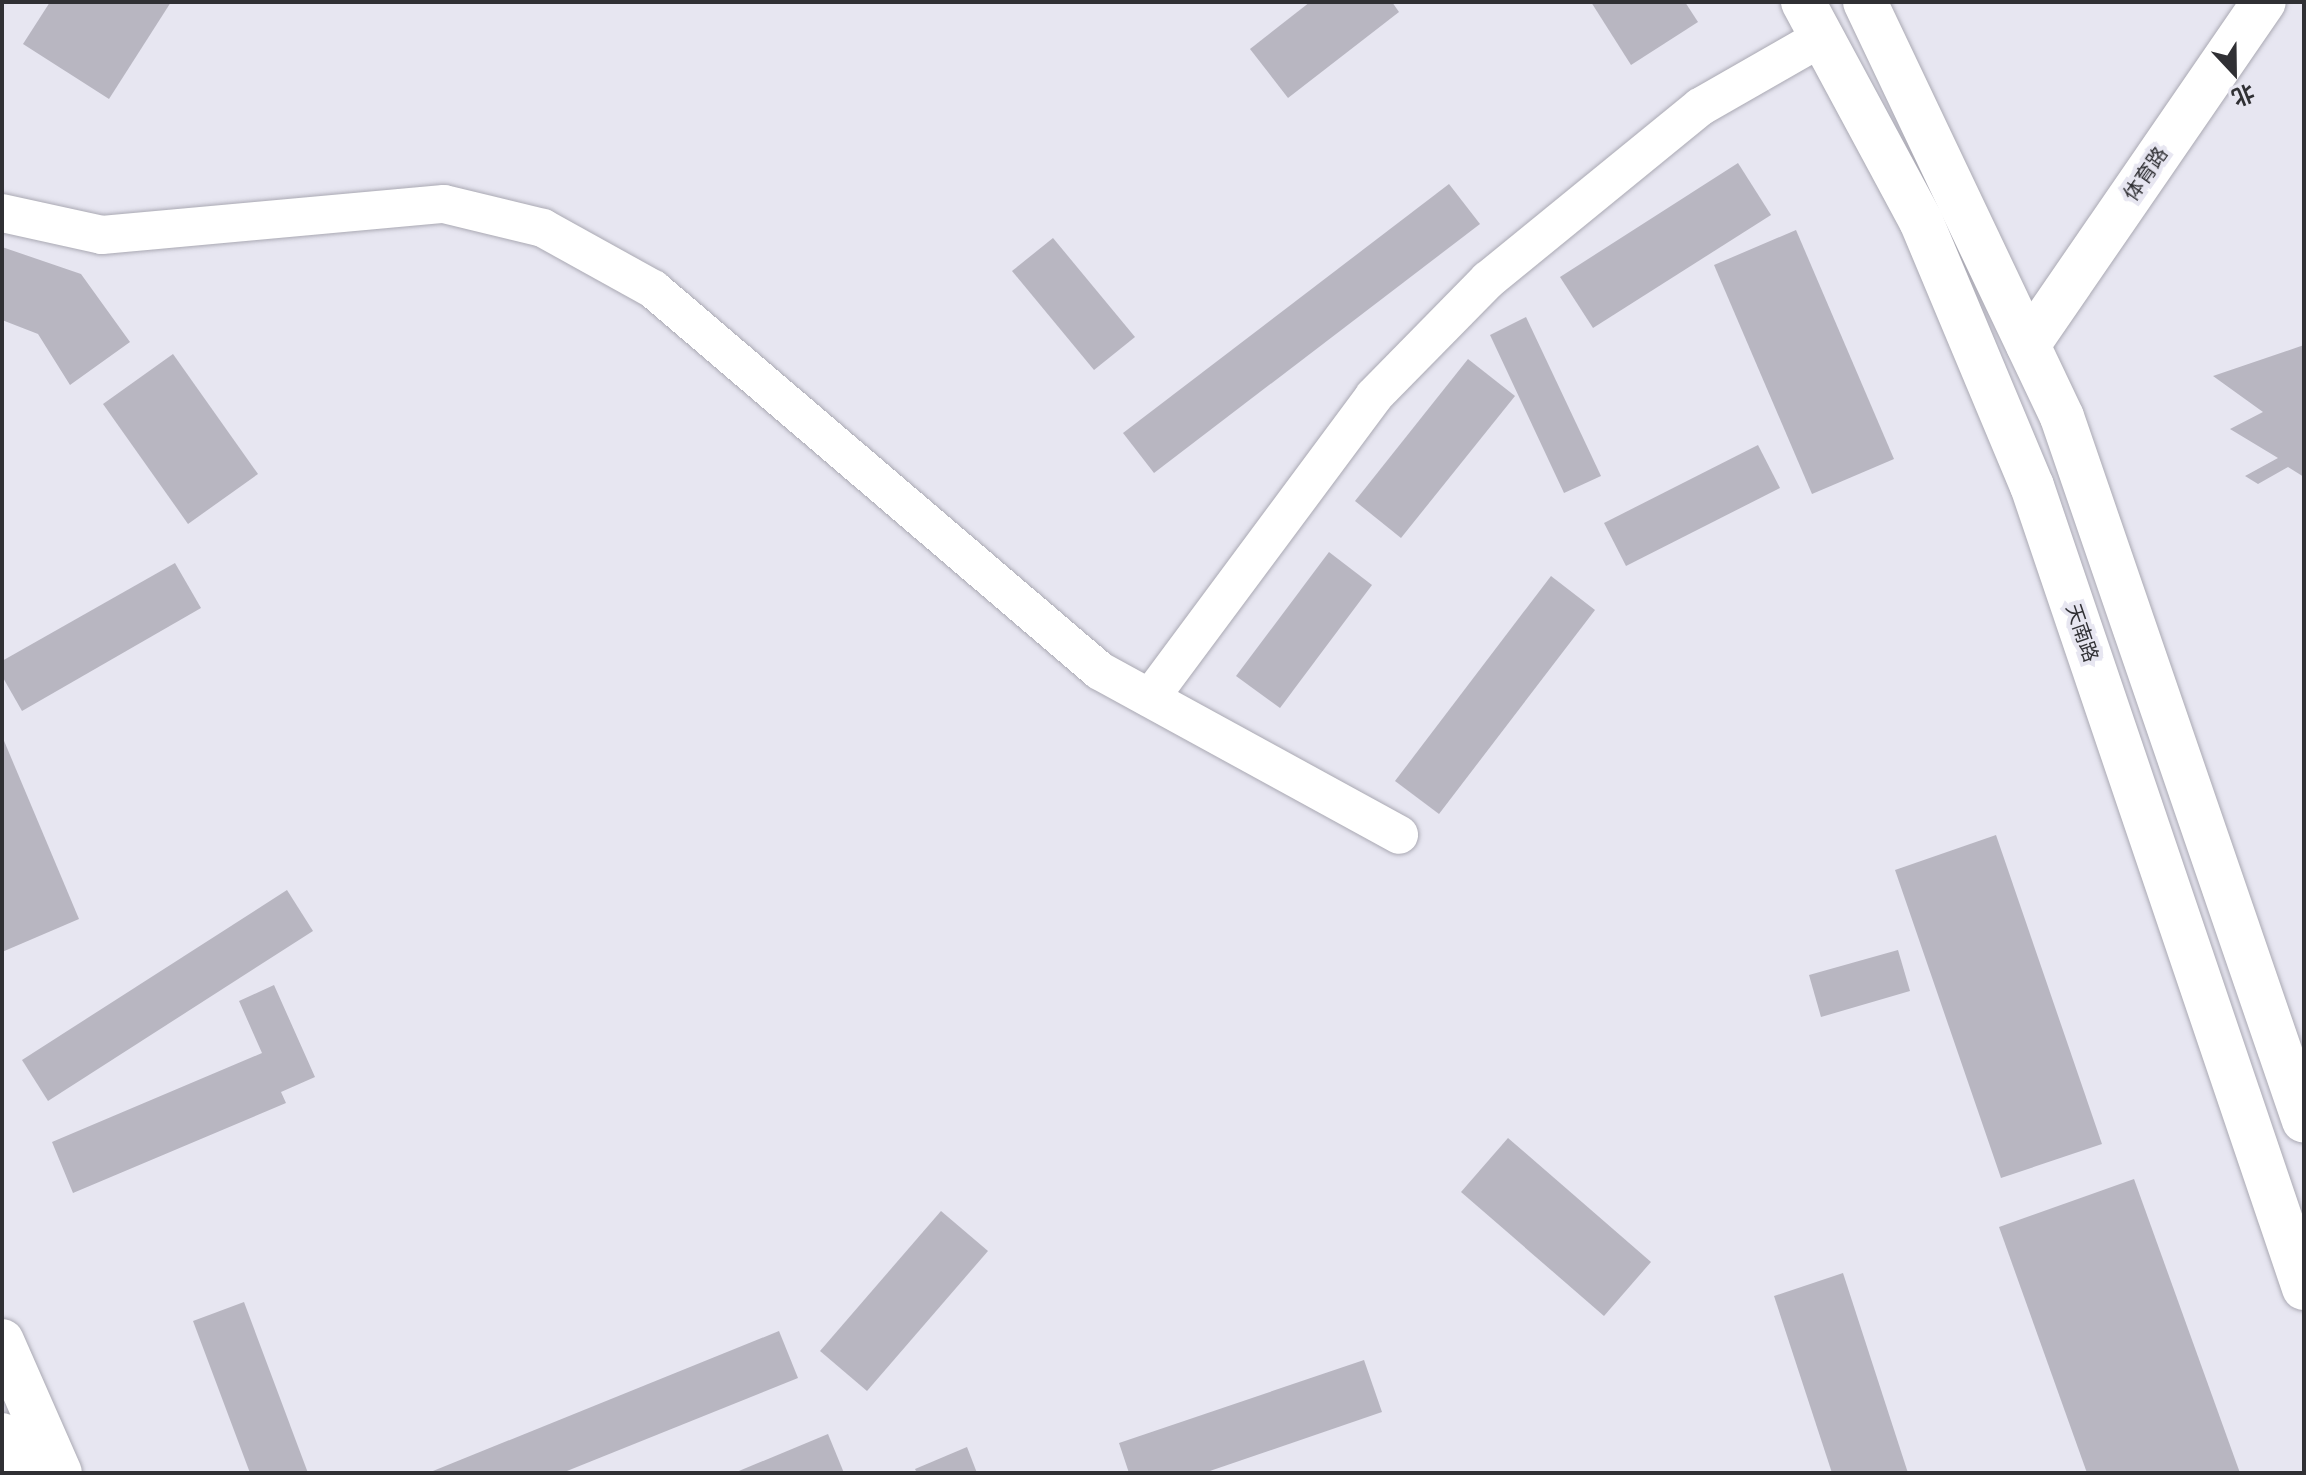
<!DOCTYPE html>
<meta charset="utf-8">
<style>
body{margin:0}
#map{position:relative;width:2306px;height:1475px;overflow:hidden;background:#e7e6f1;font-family:"Roboto Condensed","Noto Sans SC",sans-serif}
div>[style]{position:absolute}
.building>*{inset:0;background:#b8b6c1}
.roads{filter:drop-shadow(0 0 2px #aaa9b3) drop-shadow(0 0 2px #aaa9b3)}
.minor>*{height:38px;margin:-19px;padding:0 19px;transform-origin:19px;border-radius:19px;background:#fff}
.tertiary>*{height:44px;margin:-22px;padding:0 22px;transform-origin:22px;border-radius:22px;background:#fff}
.secondary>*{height:44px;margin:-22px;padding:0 22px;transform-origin:22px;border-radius:22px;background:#fff}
span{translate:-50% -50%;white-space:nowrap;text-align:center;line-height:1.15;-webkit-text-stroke:8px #e7e6f1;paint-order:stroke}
.street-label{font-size:20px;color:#303034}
.frame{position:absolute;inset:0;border:4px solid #303034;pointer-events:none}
.north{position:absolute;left:2194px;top:32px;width:80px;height:80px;-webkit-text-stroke:6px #e7e6f1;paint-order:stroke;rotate:158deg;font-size:22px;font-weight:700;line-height:32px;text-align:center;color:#303034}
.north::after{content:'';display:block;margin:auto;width:28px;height:36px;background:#303034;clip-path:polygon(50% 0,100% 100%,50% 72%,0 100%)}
</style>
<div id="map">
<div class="building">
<i style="clip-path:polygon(50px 2px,171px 2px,109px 99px,23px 44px)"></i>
<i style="clip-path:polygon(1310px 2px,1392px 2px,1399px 12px,1288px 98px,1250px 49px)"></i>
<i style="clip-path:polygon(1591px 2px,1685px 2px,1698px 22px,1631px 65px)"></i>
<i style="clip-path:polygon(1738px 163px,1771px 215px,1593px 328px,1560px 277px)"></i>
<i style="clip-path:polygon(1449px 184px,1480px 224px,1154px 473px,1123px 433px)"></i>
<i style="clip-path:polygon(1796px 230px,1894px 459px,1812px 494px,1714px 265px)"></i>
<i style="clip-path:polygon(1053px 238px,1135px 337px,1094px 370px,1012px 271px)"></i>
<i style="clip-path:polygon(2px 247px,81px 274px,130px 342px,70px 385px,38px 334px,2px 320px)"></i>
<i style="clip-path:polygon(1526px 317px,1601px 476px,1564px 493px,1490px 335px)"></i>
<i style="clip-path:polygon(2304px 345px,2304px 477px,2288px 467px,2258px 484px,2245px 476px,2278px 458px,2230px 429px,2263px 412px,2213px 376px)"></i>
<i style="clip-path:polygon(173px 354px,258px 474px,188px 524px,103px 404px)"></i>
<i style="clip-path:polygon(1468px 359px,1515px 396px,1401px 538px,1355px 501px)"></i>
<i style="clip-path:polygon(1758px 445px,1780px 488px,1626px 566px,1604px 523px)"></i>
<i style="clip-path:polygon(1329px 552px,1372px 585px,1280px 708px,1236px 676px)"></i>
<i style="clip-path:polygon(175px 563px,201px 608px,22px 711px,2px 676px,2px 661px)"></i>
<i style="clip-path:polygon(1551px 576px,1595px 610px,1439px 814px,1395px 781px)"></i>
<i style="clip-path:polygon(2px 736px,79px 919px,2px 952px)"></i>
<i style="clip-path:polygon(1996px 835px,2102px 1144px,2001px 1178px,1895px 870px)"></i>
<i style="clip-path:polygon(287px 890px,313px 931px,48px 1101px,22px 1060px)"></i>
<i style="clip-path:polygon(1898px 950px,1910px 991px,1821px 1017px,1809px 975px)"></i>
<i style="clip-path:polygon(274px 985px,315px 1077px,281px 1092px,286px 1103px,73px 1193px,52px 1142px,262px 1053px,239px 1001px)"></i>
<i style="clip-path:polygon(1508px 1138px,1651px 1262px,1604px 1316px,1461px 1192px)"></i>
<i style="clip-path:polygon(2134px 1179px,2240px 1473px,2087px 1473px,1999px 1227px)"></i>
<i style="clip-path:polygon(941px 1211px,988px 1251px,867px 1391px,820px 1351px)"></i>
<i style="clip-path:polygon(1843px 1273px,1908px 1473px,1832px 1473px,1774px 1296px)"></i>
<i style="clip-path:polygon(244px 1302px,308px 1473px,250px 1473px,193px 1321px)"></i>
<i style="clip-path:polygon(779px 1331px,798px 1378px,562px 1473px,428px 1473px)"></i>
<i style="clip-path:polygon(1364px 1360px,1382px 1412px,1204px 1473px,1129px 1473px,1119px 1443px)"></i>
<i style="clip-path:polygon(828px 1434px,844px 1473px,734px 1473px)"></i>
<i style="clip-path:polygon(967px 1447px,977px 1473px,917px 1473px,915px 1469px)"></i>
</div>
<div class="roads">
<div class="minor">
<i style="left:2px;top:213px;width:102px;rotate:12.4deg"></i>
<i style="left:102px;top:235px;width:343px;rotate:-5.2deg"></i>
<i style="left:444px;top:204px;width:102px;rotate:13.6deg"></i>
<i style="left:543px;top:228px;width:126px;rotate:29deg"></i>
<i style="left:653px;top:289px;width:588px;rotate:40.52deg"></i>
<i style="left:1100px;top:671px;width:341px;rotate:28.7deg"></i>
<i style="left:1150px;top:698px;width:376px;rotate:-53.4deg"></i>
<i style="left:1374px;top:396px;width:163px;rotate:-45.5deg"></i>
<i style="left:1488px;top:280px;width:274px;rotate:-39.2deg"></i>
<i style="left:1700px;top:107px;width:141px;rotate:-29.8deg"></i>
</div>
<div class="tertiary">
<i style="left:1803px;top:2px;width:249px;rotate:61.7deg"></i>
<i style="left:1921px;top:221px;width:287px;rotate:67.3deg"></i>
<i style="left:2032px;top:486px;width:847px;rotate:71.27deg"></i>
<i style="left:1865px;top:2px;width:459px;rotate:64.6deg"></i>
<i style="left:2062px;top:417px;width:744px;rotate:71.03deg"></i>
<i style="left:2028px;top:345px;width:416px;rotate:-55.5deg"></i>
</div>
<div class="secondary">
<i style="left:2px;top:1341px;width:144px;rotate:66.3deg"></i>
<i style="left:2px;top:1435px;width:41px;rotate:67.2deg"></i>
</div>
</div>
<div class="street-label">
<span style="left:2146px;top:174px;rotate:-55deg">体育路</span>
<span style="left:2082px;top:633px;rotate:71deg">天南路</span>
</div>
<div class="frame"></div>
<div class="north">北</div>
</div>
